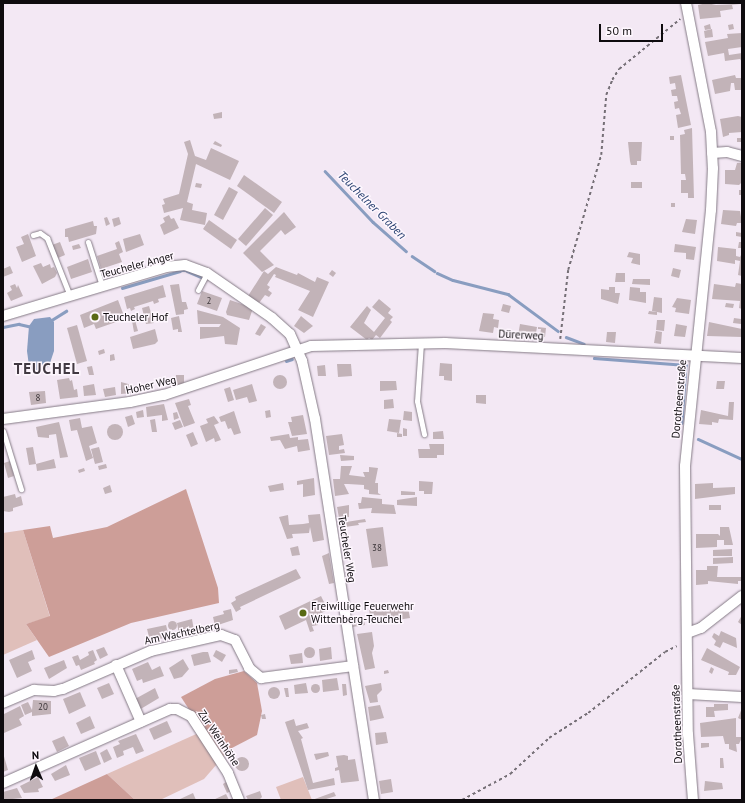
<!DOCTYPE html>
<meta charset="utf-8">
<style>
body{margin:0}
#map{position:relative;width:745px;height:803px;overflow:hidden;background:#f3e8f4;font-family:"PT Sans",sans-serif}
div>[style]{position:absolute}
.green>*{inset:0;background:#e0bfba}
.forest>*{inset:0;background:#cd9e98}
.water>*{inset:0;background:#899dc0}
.stream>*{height:2.5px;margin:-1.25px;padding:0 1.25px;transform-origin:1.25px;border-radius:1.25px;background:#899dc0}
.building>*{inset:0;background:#c2b3b8}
.round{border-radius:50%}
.path>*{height:1.5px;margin-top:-0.75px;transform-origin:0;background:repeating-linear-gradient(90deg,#756f76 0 3px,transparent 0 6px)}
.roads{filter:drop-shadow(0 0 1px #847a85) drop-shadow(0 0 1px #847a85)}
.service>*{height:5px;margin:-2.5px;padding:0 2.5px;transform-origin:2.5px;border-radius:2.5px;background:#fff}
.minor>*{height:10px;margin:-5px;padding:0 5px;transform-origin:5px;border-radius:5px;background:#fff}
.dots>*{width:11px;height:11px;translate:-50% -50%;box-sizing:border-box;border:2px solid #fef7fe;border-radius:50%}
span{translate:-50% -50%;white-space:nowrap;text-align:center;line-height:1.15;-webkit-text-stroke:3px #fef7fe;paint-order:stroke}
.number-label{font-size:9px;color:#3b3538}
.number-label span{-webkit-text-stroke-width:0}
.street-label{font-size:11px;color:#0e0b0e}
.poi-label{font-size:11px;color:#0e0b0e}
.left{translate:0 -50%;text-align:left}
.water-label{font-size:12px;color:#263f6f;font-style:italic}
.district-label{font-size:15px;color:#413942;font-weight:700;letter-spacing:1px}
.frame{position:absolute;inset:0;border:4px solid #0e0b0e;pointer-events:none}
.north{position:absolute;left:16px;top:747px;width:40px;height:40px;-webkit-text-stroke:3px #fef7fe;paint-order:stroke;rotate:358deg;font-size:11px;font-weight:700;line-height:16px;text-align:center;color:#0e0b0e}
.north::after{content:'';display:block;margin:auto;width:14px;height:18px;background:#0e0b0e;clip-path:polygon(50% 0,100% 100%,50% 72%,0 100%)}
.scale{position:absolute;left:599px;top:24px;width:64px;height:18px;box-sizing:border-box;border:2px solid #0e0b0e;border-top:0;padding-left:5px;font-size:12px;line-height:14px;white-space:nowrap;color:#0e0b0e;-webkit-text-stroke:3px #fef7fe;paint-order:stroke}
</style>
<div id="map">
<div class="green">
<i style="clip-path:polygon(23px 530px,50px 617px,26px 624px,37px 640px,3px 655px,3px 533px)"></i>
<i style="clip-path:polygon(203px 731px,230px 749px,204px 779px,160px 800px,135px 800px,107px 774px)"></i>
<i style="clip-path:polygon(303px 777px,312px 800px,281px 800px,276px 787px)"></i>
</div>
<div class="forest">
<i style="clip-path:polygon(186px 489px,218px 588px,219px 603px,131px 623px,49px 657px,26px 624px,50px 616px,23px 530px,50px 526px,53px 538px,107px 527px)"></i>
<i style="clip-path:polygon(244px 671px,257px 683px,262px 711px,257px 735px,230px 749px,203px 731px,181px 697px,215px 679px)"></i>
<i style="clip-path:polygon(107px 774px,135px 800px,50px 800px)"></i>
</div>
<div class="water">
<i style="clip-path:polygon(50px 317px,54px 322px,54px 351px,49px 366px,43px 370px,33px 370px,29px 366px,27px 351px,29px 326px,34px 319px)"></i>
</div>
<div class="stream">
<i style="left:325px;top:171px;width:70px;rotate:46.7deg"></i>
<i style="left:373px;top:222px;width:44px;rotate:41.3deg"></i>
<i style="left:412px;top:256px;width:27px;rotate:34deg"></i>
<i style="left:437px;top:273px;width:17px;rotate:24deg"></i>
<i style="left:453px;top:280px;width:57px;rotate:14.3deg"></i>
<i style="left:508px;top:294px;width:62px;rotate:36.5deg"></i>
<i style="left:122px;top:288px;width:60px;rotate:-16.3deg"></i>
<i style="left:180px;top:271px;width:7px"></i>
<i style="left:187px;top:271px;width:15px;rotate:23deg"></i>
<i style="left:50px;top:321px;width:19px;rotate:-32deg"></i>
<i style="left:3px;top:327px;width:16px;rotate:-11deg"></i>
<i style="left:19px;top:324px;width:13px;rotate:13deg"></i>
<i style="left:566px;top:337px;width:19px;rotate:21deg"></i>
<i style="left:594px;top:358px;width:92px;rotate:4.4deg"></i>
<i style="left:686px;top:365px;width:58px;rotate:93.9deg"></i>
<i style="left:286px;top:361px;width:6px;rotate:-18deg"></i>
<i style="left:698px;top:439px;width:48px;rotate:24.4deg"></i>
</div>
<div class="building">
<i style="clip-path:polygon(707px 3px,716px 5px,740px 4px,732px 5px,733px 9px,720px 11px,721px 17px,700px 19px,698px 5px)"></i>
<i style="clip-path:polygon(710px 24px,711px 29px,705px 30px,704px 26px)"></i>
<i style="clip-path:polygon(733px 24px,734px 29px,729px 30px,728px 25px)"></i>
<i style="clip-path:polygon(712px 29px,713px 37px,705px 38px,704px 31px)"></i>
<i style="clip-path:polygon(742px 33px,742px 47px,728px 49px,729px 55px,742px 53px,742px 62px,740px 59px,725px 61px,724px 53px,708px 56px,705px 42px,728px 38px,727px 34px)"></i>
<i style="clip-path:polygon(681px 75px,691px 125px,678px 128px,676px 115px,681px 114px,679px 108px,675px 109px,674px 102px,678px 101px,677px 96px,672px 96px,671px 90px,676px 89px,675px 83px,670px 84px,669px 77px)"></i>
<i style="clip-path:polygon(735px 75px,736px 78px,742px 78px,742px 90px,735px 90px,734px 83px,731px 83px,730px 91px,715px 94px,712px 80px)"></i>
<i style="clip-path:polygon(222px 112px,222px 118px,214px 119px,213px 114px)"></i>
<i style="clip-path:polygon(738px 116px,742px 117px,742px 132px,729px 133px,729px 135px,723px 137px,720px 119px)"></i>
<i style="clip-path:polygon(692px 128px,694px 198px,688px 198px,688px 193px,681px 193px,681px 180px,686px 180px,685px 174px,681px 174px,680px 135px,685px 134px,684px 130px)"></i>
<i style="clip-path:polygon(670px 136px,674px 136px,674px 140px,670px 140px)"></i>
<i style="clip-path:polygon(737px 138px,741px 138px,741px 142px,737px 142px)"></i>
<i style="clip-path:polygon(190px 140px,195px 156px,206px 160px,211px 148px,239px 161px,230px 180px,196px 164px,187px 202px,193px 204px,192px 210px,207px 213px,205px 225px,180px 220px,183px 208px,164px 213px,162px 205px,165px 204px,163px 199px,179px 194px,188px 154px,184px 142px)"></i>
<i style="clip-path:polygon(215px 141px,222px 145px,221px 147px,213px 144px)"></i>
<i style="clip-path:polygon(628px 142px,642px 142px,641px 161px,630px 161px)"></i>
<i style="clip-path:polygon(630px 161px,637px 161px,637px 165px,631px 165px)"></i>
<i style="clip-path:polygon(737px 163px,742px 163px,742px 182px,739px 185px,725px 184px,725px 170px,735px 170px)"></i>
<i style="clip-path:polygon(244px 175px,282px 202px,274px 213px,237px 186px)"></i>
<i style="clip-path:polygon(631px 182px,642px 182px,642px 188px,631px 188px)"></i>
<i style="clip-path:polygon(196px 183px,202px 184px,201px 188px,195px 187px)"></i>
<i style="clip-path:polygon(229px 187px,238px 192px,223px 220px,214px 215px)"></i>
<i style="clip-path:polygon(739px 190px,742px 190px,742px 195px,739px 195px)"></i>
<i style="clip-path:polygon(671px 203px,675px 203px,675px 207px,671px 207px)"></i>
<i style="clip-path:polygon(265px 208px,273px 215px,246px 246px,238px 239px)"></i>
<i style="clip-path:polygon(723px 210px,740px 211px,742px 223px,737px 223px,736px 226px,721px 224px)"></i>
<i style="clip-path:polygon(284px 212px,296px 227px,285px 235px,281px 230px,260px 251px,274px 265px,262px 272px,243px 253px)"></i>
<i style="clip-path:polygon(169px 215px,171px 219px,174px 218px,179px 228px,164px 235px,160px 225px,165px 222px,163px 218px)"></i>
<i style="clip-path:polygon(107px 217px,110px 224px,106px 226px,104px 218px)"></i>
<i style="clip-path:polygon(119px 217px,121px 224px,114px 227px,112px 219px)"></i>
<i style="clip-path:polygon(686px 219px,697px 220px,695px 234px,682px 232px)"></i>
<i style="clip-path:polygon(209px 220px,237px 240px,231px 249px,203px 229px)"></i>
<i style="clip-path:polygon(93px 221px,94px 226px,97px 226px,96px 234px,69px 242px,68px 237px,65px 237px,65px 229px)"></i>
<i style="clip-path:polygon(736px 232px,742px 233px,742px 237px,736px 236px)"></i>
<i style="clip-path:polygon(28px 234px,36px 256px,22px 262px,16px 247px,24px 244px,21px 237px)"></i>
<i style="clip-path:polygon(140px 234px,144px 245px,126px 252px,123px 239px)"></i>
<i style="clip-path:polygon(119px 241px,123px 252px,119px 254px,122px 262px,101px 269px,97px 256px,117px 249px,115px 243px)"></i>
<i style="clip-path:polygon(60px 242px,65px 255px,58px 258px,52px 245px)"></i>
<i style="clip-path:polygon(739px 242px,742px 242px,742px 248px,738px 248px)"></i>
<i style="clip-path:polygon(79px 244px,81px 248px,73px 250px,72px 246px)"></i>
<i style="clip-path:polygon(675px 244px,696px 247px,694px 260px,686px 259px,686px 253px,674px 252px)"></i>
<i style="clip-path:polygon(718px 247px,736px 249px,736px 256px,740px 257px,742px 253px,742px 276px,738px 275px,740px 261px,735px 260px,735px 264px,717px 261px)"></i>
<i style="clip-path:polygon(629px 252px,640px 254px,640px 265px,631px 263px,633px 258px,627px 257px)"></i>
<i style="clip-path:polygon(88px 259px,92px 272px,71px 279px,67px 267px)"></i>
<i style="clip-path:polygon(41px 263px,43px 267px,50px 264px,51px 268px,54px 267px,57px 273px,55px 277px,42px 284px,33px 266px)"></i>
<i style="clip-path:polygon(10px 266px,13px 273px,3px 277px,3px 269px)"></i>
<i style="clip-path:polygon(276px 267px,297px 275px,298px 273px,315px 282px,317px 277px,329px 282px,313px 317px,298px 310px,310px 291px,275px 277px,276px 275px,274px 274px,267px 285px,270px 287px,268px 290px,272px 293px,269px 297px,265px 295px,259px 303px,248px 296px,264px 271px,268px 274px)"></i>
<i style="clip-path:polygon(673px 268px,681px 270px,679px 278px,671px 276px)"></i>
<i style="clip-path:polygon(332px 270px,336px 273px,333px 277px,329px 274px)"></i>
<i style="clip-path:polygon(616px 273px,625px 273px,625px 282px,615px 282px)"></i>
<i style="clip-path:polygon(633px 279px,650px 279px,650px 285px,632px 284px)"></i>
<i style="clip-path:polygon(736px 283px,742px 284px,742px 309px,739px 308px,740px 301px,712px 299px,714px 284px,735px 287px)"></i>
<i style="clip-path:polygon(15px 284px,17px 288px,18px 285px,23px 296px,11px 301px,7px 293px,12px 290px,10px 286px)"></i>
<i style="clip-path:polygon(179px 284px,182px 302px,186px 302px,188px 309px,184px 310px,184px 314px,176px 315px,170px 285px)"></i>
<i style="clip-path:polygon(163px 285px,166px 297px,158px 299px,159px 302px,154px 304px,153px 301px,134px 307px,135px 309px,131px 311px,130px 308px,127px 309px,124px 297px)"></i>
<i style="clip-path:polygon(609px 287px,615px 287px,615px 293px,620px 293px,618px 304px,601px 299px,601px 289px,609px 290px)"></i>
<i style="clip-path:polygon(630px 287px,640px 288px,640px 292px,646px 292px,646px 303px,629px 300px)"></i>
<i style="clip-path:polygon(202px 291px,222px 298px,217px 311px,197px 304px)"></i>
<i style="clip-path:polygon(654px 297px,662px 298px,662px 313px,652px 311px)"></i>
<i style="clip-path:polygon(677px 298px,691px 300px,689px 314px,675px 312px,676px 308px,672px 307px)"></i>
<i style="clip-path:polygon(379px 299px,391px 309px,388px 313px,393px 317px,390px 320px,392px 322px,380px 338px,376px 335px,372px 340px,369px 338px,367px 340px,350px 327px,367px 306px,371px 310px,364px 323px,374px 332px,385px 318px,372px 307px)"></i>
<i style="clip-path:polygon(118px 300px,124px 316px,116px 317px,116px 322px,96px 329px,94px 324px,84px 328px,80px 315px)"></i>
<i style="clip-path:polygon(230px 300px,253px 308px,249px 320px,227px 315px,226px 312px)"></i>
<i style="clip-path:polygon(726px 303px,734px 304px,733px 308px,725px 307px)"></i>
<i style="clip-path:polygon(503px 304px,511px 306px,509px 313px,501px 311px)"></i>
<i style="clip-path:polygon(149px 306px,154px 323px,146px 324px,142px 308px)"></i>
<i style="clip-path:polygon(197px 310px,223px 317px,240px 328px,237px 345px,225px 344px,224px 336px,200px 339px,200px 327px,219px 327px,221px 324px,198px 324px)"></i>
<i style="clip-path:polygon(649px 311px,657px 312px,657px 315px,648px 314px)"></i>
<i style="clip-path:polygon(483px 313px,494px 314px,493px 319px,499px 320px,498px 328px,494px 327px,493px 333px,479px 331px)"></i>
<i style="clip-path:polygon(179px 316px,182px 332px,178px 332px,178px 329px,173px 330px,171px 318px)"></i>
<i style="clip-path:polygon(301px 316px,313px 326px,304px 333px,294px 326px)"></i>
<i style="clip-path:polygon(734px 318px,741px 319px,741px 324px,733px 323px)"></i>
<i style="clip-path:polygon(135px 320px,138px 331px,134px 332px,132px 321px)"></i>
<i style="clip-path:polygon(657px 320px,665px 320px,664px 331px,656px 330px)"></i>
<i style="clip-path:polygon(709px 322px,742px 329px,742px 337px,707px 336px)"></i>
<i style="clip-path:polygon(261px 324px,266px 327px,260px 336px,255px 334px)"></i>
<i style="clip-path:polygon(520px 324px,537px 327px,535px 339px,518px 336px)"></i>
<i style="clip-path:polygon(676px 324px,687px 326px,685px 337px,674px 336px)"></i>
<i style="clip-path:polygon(77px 325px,87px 361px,77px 364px,67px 328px)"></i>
<i style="clip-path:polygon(538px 327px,546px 328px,545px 337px,540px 336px,541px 329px,538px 329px)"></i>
<i style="clip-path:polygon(155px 329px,158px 341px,155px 344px,133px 349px,130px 337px)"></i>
<i style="clip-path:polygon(656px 331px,662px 332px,661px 344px,654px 343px)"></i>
<i style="clip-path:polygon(607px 332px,616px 332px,615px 343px,606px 342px)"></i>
<i style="clip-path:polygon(104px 349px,105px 353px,99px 355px,98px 351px)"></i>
<i style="clip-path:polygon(114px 354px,115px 360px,110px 361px,110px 355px)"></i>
<i style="clip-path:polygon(440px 363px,452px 364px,452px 381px,444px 380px,444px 376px,439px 376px)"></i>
<i style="clip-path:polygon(337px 364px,351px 364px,352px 376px,338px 377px)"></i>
<i style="clip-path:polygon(325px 365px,326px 376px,318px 376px,317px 366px)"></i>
<i style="clip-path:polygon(92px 366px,94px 375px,89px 375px,87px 367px)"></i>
<i class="round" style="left:273px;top:375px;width:14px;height:14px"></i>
<i style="clip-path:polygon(176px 375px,184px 375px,184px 385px,175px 385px)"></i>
<i style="clip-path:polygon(69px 378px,70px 381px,72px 380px,74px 390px,77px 389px,78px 397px,60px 399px,57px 380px)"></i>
<i style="clip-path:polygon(380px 381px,396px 381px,397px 390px,380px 391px)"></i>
<i style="clip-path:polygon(717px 381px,725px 381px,724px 389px,716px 389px)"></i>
<i style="clip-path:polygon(121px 382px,132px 385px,132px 393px,121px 394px)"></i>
<i style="clip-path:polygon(94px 384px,96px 395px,84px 396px,83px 386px)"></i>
<i style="clip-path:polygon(252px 384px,257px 401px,249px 403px,247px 397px,236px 400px,233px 390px)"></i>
<i style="clip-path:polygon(115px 387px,116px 395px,105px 397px,103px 389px)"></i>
<i style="clip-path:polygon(230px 387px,234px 400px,228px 402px,224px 389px)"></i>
<i style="clip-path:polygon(45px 391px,46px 403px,31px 405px,29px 392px)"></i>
<i style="clip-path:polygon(476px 395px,486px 395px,486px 404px,476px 403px)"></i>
<i style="clip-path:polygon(189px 399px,191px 405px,188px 406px,195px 423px,184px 427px,175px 403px)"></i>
<i style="clip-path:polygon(393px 399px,394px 408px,384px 409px,384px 400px)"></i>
<i style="clip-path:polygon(729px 402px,734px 402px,733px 420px,719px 419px,718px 423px,712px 422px,712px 425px,699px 424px,701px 410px,728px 416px)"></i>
<i style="clip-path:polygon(164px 404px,168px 420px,162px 421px,162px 415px,147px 417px,146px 407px)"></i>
<i style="clip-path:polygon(143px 410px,144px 417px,137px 418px,136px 412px)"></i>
<i style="clip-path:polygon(270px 410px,271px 417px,266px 418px,265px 411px)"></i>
<i style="clip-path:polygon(234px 411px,241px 433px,234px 435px,231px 428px,228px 429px,225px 421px,221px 422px,219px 417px)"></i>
<i style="clip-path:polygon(404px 411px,412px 412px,412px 421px,403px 420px)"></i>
<i style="clip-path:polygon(177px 412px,179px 418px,174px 420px,173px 413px)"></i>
<i style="clip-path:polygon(132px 415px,135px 424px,128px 427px,125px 417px)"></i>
<i style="clip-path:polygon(303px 415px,307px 434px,292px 436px,288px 422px,292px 422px,291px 417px)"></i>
<i style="clip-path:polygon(214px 416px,219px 423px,214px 425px,221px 440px,215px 442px,214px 438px,206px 442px,200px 426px,208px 423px,206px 419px)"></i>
<i style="clip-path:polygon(80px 418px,82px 428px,92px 426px,97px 443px,89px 446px,93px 458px,86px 461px,77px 430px,71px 431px,69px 420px)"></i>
<i style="clip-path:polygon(155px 419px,157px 432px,152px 432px,150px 420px)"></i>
<i style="clip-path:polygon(389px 419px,401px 420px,399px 433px,387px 431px)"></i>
<i style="clip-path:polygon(180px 420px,183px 427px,175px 430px,172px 423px)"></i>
<i style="clip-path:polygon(59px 422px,68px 457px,60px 458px,56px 434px,49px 435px,49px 438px,38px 437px,36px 427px)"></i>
<i class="round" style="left:107px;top:424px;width:16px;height:16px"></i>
<i style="clip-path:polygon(403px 428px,407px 429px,407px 436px,403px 436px)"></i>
<i style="clip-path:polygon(443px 431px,444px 439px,433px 439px,433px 432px)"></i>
<i style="clip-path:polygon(193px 432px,198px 444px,191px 447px,186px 435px)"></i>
<i style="clip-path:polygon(397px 433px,402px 434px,402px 437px,397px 437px)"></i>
<i style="clip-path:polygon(289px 434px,290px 438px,298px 437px,298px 440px,308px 439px,310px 450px,298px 452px,297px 446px,285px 449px,280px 440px,271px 441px,270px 437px)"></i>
<i style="clip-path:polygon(342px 434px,344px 445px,339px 446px,339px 450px,344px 449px,345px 453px,329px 455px,326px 436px)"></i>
<i style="clip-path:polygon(429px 444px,444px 444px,444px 455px,437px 455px,437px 458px,419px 458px,418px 449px,430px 449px)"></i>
<i style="clip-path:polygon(33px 447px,36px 464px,54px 459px,56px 468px,37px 471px,36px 464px,29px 465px,26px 448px)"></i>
<i style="clip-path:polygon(99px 447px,103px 462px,95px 464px,91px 449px)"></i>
<i style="clip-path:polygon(340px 455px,354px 456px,354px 460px,341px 461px)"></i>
<i style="clip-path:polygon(10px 461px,14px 476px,8px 478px,4px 463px)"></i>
<i style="clip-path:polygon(106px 464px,107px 468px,99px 470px,98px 466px)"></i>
<i style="clip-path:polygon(341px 466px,352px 466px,349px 475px,365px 477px,363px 472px,369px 472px,369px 467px,378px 468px,375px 483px,378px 483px,378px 493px,381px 495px,369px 494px,369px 490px,364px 489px,364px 485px,348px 484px,344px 484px,349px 494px,335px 496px,333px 479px,340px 479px)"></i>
<i style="clip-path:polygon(84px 468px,85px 471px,79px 473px,78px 470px)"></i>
<i style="clip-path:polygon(314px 478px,315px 495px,303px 497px,303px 484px,297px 485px,297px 481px)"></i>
<i style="clip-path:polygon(419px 481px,433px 482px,432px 494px,424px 494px,424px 491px,419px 491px)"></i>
<i style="clip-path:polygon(283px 483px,284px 490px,270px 492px,268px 486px)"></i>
<i style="clip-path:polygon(713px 483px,713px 488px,735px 487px,735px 494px,695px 499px,695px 484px)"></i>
<i style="clip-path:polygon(110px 485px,112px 492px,105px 494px,103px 488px)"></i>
<i style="clip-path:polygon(401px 491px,415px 492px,415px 495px,401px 495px)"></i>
<i style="clip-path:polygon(15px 494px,16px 498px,21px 496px,23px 505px,13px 508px,13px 511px,9px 512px,3px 511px,3px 497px)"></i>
<i style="clip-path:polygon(362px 497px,382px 499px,382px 504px,394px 505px,396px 514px,371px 513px,372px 508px,359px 509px,358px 503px,361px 503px)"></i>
<i style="clip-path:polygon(417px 497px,417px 506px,397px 505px,397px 500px)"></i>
<i style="clip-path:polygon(349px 505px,349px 517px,339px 518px,337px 507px)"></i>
<i style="clip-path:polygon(709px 505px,721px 505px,721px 510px,709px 510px)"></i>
<i style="clip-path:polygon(320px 514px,324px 540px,313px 542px,310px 527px,309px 533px,292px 534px,293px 538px,287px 539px,279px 517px,288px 515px,289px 525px,303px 524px,309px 523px,308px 515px)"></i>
<i style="clip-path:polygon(365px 519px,366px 522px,358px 523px,359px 525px,345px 527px,346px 536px,342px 537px,340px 523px)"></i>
<i style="clip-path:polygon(383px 527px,388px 566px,372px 568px,366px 529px)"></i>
<i style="clip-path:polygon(720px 527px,729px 527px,733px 545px,724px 545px,724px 540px,717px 540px,717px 547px,696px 548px,696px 534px,718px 534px,720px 536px)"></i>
<i style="clip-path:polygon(298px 546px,300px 555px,292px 556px,290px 548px)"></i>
<i style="clip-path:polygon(732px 549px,732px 556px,713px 556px,713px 550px)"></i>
<i style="clip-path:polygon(329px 553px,334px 583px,329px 584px,322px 556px)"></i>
<i style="clip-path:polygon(733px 557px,733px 563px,713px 564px,713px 558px)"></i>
<i style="clip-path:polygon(707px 566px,718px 566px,717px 577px,742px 577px,742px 581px,738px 581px,738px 584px,708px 581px,708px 584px,696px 585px,696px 570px,707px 570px)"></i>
<i style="clip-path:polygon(296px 569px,301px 578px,240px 607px,241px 609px,236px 612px,231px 603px,236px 600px,235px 597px)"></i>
<i style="clip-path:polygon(321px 596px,328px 610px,315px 616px,318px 625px,312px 626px,314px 631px,310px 632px,306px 620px,285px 630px,279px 616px)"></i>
<i style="clip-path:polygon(407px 602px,410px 618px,371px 624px,369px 608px)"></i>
<i style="clip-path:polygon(231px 609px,233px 620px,215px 626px,213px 617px,224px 614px,223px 611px)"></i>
<i style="clip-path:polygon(742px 615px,742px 625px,738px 622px)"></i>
<i style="clip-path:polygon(192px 619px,194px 631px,179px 634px,177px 623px)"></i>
<i class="round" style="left:167.5px;top:620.5px;width:9px;height:9px"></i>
<i style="clip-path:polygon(364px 621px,365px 625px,352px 627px,355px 623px)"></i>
<i style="clip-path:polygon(166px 625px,169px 637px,150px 641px,147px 629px)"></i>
<i style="clip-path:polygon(721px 631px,736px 638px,737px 648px,723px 642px,720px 648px,714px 645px,716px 641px,712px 637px,714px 633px,719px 636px)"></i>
<i style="clip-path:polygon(372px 632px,374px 646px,372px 653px,375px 668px,365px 670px,357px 634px)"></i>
<i class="round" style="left:303.5px;top:646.5px;width:11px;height:11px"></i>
<i style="clip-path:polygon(104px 647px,108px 655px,100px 659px,96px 650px)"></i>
<i style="clip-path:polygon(331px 647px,332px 659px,320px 661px,319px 649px)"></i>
<i style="clip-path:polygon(707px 648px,740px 667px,736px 675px,728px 675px,729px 672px,701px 660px)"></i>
<i style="clip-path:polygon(32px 650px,35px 659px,28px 662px,32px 671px,17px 678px,9px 660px)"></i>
<i style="clip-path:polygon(93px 650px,97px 660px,94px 662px,95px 664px,81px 670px,79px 665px,76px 666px,72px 657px,78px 655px,80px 660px,89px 655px,88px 652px)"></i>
<i style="clip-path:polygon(216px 650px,226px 655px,222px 662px,213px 656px)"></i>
<i style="clip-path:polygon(203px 652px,208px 652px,211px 662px,194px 666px,191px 655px)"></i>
<i style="clip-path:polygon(302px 653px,303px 663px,291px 664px,289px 655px)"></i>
<i style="clip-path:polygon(183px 659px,189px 669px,182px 677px,174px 679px,169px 668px)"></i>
<i style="clip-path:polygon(64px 660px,67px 668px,49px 679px,44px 668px)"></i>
<i style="clip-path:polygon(148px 662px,152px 670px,160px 666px,164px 676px,143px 683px,142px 679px,137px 681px,132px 669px)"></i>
<i style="clip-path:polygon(711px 667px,714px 669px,712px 674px,709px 672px)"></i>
<i style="clip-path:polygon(237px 669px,238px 672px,229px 674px,229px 670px)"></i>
<i style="clip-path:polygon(388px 670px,389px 673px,384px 674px,384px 671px)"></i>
<i style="clip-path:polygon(337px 678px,339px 690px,323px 692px,322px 680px)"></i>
<i style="clip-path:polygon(109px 683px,114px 694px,102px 699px,97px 688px)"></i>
<i style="clip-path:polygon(306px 683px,308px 693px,295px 694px,294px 685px)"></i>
<i style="clip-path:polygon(381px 683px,382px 690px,377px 695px,378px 702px,370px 703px,365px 686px)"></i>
<i class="round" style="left:310.5px;top:683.5px;width:9px;height:9px"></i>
<i style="clip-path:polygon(342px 684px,346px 684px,347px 695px,343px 696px)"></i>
<i class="round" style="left:268px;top:687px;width:12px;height:12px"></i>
<i style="clip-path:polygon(155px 688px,159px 698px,139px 710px,135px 699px)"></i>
<i style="clip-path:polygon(284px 688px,288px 688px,289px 697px,286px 697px)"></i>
<i style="clip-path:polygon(80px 692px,86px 706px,69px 714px,63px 699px)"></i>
<i style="clip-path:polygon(33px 700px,51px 701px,51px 714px,32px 716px,32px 712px,25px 715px,21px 705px,28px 702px,32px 710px)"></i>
<i style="clip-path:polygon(714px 704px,728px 704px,728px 710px,714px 711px,715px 717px,706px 717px,706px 707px,714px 707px)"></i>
<i style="clip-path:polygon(380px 705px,384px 718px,370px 721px,368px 707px)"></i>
<i style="clip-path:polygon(20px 706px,24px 716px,19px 719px,22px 725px,4px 733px,4px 714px)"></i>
<i style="clip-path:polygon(742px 708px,742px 720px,738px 718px)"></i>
<i style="clip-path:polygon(265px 714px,266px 719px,262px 719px,261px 715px)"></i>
<i style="clip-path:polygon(90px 716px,95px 728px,81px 734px,76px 723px)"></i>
<i style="clip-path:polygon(736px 718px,736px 737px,742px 737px,739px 744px,736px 744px,737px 752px,729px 749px,729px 744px,725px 744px,723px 736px,701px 737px,700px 723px)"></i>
<i style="clip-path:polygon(294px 719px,296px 726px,307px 723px,309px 728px,298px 731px,303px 738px,301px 739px,313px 783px,334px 778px,335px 785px,308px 790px,285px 722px)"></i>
<i style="clip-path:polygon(167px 721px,172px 732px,154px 740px,149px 729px)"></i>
<i style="clip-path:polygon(386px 732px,388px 743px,376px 745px,375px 733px)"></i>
<i style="clip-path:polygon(136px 734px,144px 751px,136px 754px,133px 747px,123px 751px,124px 755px,117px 758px,113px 747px,120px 744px,118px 741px)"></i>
<i style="clip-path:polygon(64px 736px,69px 746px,57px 752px,52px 741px)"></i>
<i style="clip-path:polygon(701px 743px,709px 743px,709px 747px,701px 748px)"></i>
<i style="clip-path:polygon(107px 749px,112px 759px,104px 763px,100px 753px)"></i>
<i style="clip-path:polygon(96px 751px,101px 764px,85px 771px,79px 758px)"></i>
<i style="clip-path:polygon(328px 752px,329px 756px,316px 760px,314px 754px)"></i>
<i style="clip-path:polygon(3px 753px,8px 770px,3px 772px)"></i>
<i style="clip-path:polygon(344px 755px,348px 756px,348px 760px,355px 759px,359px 781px,341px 783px,339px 770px,335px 771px,335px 768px,338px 767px,336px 756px)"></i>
<i class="round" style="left:235px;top:757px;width:14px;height:14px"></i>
<i style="clip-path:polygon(720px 758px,723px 758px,724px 768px,720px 768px)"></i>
<i style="clip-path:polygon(66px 765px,70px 775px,55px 781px,51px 774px)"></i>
<i style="clip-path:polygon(38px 777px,43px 787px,38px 789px,39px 792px,24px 793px,20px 786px)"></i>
<i style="clip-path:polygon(391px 779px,393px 792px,381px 794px,379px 781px)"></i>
<i style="clip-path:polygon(705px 781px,722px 783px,723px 789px,704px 791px)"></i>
<i style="clip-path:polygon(226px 782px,231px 791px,227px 793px,223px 784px)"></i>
<i style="clip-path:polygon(17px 788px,22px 798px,3px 800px,3px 792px)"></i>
<i style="clip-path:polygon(260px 791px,262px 797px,259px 800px,248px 800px,246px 796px)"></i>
<i style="clip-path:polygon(334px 792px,336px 796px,323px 800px,312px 800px)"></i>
<i style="clip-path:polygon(193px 793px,196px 800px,178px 800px)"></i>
<i style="clip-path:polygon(226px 794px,229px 800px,213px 800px)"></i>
</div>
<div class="path">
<i style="left:560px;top:339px;width:69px;rotate:-83.4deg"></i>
<i style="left:568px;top:270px;width:120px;rotate:-74deg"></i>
<i style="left:601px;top:155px;width:60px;rotate:-85.2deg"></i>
<i style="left:606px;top:95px;width:16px;rotate:-68deg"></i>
<i style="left:612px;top:80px;width:13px;rotate:-58deg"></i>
<i style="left:619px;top:69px;width:79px;rotate:-39.3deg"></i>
<i style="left:462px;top:800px;width:55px;rotate:-28.4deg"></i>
<i style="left:510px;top:774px;width:53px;rotate:-42.7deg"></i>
<i style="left:549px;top:738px;width:46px;rotate:-32.7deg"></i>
<i style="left:588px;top:713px;width:98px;rotate:-38.4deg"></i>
<i style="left:665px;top:652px;width:13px;rotate:-27deg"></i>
</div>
<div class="roads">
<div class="service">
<i style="left:33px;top:235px;width:7px;rotate:-16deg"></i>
<i style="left:40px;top:233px;width:9px;rotate:36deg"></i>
<i style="left:47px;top:238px;width:62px;rotate:68.4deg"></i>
<i style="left:88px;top:242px;width:46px;rotate:72.3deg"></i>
<i style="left:198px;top:290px;width:19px;rotate:-62deg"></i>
<i style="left:421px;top:343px;width:58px;rotate:93.9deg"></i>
<i style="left:417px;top:401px;width:34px;rotate:78deg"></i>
<i style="left:3px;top:431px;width:61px;rotate:72.8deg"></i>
</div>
<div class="minor">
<i style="left:686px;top:3px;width:131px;rotate:79deg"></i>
<i style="left:711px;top:132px;width:36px;rotate:87deg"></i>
<i style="left:713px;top:168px;width:42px;rotate:92.7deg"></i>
<i style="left:711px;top:210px;width:257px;rotate:95.8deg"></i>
<i style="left:685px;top:466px;width:268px;rotate:89.4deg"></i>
<i style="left:688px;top:734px;width:66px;rotate:85.7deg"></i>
<i style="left:712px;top:153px;width:15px;rotate:-4deg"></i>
<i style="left:727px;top:152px;width:16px;rotate:15deg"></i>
<i style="left:3px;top:316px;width:170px;rotate:-16.7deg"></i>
<i style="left:166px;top:267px;width:19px;rotate:-6deg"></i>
<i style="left:185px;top:265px;width:23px;rotate:20deg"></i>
<i style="left:207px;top:273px;width:79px;rotate:34.7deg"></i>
<i style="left:272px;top:318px;width:24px;rotate:42deg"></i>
<i style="left:290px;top:334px;width:30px;rotate:66deg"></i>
<i style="left:302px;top:361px;width:59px;rotate:77.4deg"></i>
<i style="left:315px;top:419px;width:386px;rotate:81.2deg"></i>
<i style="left:3px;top:419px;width:128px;rotate:-7.6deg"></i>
<i style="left:130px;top:402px;width:35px;rotate:-12deg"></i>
<i style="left:164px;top:395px;width:155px;rotate:-18.4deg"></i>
<i style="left:311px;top:346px;width:134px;rotate:-1.3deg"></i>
<i style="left:445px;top:343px;width:297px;rotate:2.9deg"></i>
<i style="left:687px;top:633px;width:15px;rotate:-20deg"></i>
<i style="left:701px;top:628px;width:52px;rotate:-38deg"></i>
<i style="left:116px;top:665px;width:62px;rotate:66.3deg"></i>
<i style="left:688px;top:694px;width:54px;rotate:3.2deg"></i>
<i style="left:3px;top:703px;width:34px;rotate:-23deg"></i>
<i style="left:34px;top:690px;width:20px;rotate:3deg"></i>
<i style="left:54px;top:691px;width:9px;rotate:-13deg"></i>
<i style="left:63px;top:689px;width:96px;rotate:-23.4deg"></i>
<i style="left:151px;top:651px;width:72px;rotate:-12.9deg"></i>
<i style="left:221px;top:635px;width:15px;rotate:20deg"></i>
<i style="left:235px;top:640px;width:31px;rotate:63deg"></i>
<i style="left:249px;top:668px;width:16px;rotate:40deg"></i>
<i style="left:261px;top:678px;width:93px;rotate:-7.4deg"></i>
<i style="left:3px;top:783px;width:183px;rotate:-23.9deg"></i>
<i style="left:170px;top:709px;width:7px"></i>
<i style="left:177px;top:709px;width:16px;rotate:27deg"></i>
<i style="left:191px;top:716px;width:68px;rotate:57deg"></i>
<i style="left:228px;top:773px;width:29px;rotate:68deg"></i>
</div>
</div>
<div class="dots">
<i style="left:95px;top:317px;background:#596a14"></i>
<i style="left:303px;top:613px;background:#596a14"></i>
</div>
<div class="number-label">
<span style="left:209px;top:301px">2</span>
<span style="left:38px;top:398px">8</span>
<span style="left:377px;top:548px">38</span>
<span style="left:43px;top:707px">20</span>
</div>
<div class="street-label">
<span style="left:137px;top:265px;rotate:-15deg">Teucheler Anger</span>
<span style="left:521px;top:335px;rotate:3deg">Dürerweg</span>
<span style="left:151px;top:385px;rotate:-13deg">Hoher Weg</span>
<span style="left:679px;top:399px;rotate:-85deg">Dorotheenstraße</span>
<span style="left:347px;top:549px;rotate:81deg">Teucheler Weg</span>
<span style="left:182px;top:633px;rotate:-12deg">Am Wachtelberg</span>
<span style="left:677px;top:724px;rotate:-92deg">Dorotheenstraße</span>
<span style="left:219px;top:738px;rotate:56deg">Zur Weinhöhe</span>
</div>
<div class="poi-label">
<span class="left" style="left:103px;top:317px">Teucheler Hof</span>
<span class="left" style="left:311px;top:613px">Freiwillige Feuerwehr<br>Wittenberg-Teuchel</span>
</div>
<div class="water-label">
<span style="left:372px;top:205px;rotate:45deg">Teuchelner Graben</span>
</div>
<div class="district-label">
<span style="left:47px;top:369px">TEUCHEL</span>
</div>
<div class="frame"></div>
<div class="north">N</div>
<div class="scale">50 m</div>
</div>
